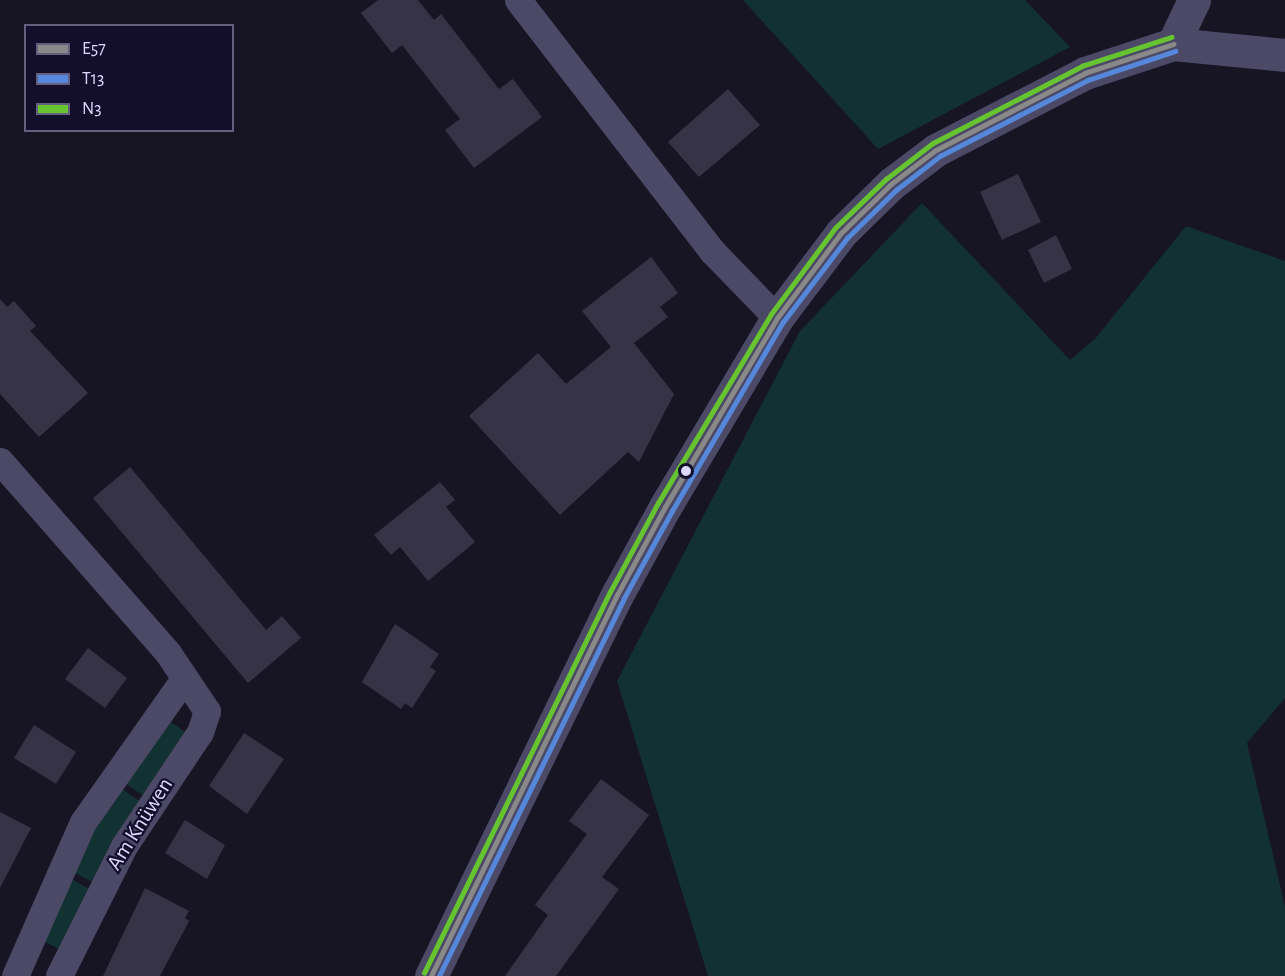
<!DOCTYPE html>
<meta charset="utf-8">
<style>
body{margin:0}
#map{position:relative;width:1285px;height:976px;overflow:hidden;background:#171524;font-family:"Alegreya Sans",sans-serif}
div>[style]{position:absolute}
.green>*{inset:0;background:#123132}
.building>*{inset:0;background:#363346}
.minor>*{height:27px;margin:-13.5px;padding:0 13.5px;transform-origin:13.5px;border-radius:13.5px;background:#4b4965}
.tertiary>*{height:33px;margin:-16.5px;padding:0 16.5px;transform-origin:16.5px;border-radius:16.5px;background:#4b4965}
.bus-1>*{height:4.5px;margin:-2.25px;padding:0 2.25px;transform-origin:2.25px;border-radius:2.25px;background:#898989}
.bus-2>*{height:4.5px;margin:-2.25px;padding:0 2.25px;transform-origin:2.25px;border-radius:2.25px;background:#5588db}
.bus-3>*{height:4.5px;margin:-2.25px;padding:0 2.25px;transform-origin:2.25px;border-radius:2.25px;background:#66c430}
.dots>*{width:16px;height:16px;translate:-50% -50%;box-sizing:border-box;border:3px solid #130f2a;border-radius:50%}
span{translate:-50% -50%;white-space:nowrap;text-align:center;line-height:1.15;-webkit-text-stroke:4.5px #130f2a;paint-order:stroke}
.street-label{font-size:22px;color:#ddd8ff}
.legend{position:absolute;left:24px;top:24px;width:210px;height:108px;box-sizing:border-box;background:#130f2a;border:2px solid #645f7f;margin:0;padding:8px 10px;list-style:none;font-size:18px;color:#ddd8ff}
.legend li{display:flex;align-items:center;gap:12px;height:30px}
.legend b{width:30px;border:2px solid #645f7f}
</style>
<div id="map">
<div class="green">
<i style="clip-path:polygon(743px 0,1025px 0,1070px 47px,878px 149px)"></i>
<i style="clip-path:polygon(922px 203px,1070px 360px,1095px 339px,1186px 226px,1285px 261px,1285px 698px,1247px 743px,1285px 907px,1285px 976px,708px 976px,617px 681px,800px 331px)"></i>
<i style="clip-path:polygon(167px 719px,188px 734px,144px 796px,123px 782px)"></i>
<i style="clip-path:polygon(119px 787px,141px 802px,95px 883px,71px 871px)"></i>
<i style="clip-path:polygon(68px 877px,91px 890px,61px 950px,41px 940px)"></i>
</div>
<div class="building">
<i style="clip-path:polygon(378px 0,418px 0,434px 20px,441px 14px,499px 89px,513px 79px,542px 117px,474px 168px,445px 130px,460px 119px,402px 45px,392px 53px,361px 13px)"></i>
<i style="clip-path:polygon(728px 89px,760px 125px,699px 177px,668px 142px)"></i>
<i style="clip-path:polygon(1018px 174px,1041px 222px,1002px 240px,980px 192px)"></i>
<i style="clip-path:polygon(1056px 235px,1072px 269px,1044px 283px,1028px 250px)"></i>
<i style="clip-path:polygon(651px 257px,678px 293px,660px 307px,668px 317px,634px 343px,674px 394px,639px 462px,628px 452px,560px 515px,469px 416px,538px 353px,566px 384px,611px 347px,582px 311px)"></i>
<i style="clip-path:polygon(0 299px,7px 307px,14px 301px,36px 326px,30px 331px,88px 393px,39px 437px,0 394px)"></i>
<i style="clip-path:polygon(130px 467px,266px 630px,282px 616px,301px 638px,248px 683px,93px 498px)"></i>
<i style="clip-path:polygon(440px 482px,455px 500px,446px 507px,475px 542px,428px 581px,400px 547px,391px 555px,374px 535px)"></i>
<i style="clip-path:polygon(395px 624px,439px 654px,430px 667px,436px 671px,412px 708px,405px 703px,401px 709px,362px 682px)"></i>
<i style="clip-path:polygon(88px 648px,127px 678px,105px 708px,65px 679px)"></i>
<i style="clip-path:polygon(34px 725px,76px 752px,56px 784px,14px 758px)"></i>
<i style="clip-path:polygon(244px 733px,284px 759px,247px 814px,209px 786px)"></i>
<i style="clip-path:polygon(601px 779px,649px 815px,602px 877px,619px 889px,556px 976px,505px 976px,548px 915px,535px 905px,587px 834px,569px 821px)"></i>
<i style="clip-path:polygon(0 812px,31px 828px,0 888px)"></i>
<i style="clip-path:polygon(185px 820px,225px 845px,207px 879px,165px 853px)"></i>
<i style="clip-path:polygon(145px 888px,189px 911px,185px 918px,189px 921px,160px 976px,103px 976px)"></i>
</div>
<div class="minor">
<i style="left:518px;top:0;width:317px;rotate:52.3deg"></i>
<i style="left:712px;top:251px;width:93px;rotate:45.9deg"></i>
<i style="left:0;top:461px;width:255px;rotate:48.8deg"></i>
<i style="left:168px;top:653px;width:70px;rotate:56.1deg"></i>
<i style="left:207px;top:711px;width:22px;rotate:108deg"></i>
<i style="left:200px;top:732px;width:137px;rotate:123.7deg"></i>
<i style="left:124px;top:846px;width:145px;rotate:116.6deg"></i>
<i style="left:15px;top:976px;width:168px;rotate:-66.2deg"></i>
<i style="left:83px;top:822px;width:175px;rotate:-54.8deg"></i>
</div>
<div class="tertiary">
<i style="left:1173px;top:44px;width:49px;rotate:-64.5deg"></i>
<i style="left:431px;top:976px;width:424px;rotate:-64deg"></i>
<i style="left:617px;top:595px;width:100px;rotate:-61.4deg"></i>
<i style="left:665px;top:507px;width:220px;rotate:-59.3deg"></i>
<i style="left:777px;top:318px;width:106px;rotate:-53deg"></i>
<i style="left:841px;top:233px;width:70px;rotate:-44.4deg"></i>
<i style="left:891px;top:184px;width:56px;rotate:-37.1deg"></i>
<i style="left:936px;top:150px;width:168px;rotate:-27.3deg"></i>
<i style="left:1085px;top:73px;width:93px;rotate:-18.2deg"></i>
<i style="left:1173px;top:44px;width:113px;rotate:5.6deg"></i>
</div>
<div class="bus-1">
<i style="left:431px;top:976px;width:424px;rotate:-64deg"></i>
<i style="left:617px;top:595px;width:100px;rotate:-61.4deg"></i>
<i style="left:665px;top:507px;width:220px;rotate:-59.3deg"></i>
<i style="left:777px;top:318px;width:106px;rotate:-53deg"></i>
<i style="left:841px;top:233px;width:70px;rotate:-44.4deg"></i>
<i style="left:891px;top:184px;width:56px;rotate:-37.1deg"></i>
<i style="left:936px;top:150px;width:168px;rotate:-27.3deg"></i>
<i style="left:1085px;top:73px;width:93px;rotate:-18.2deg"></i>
</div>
<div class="bus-2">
<i style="left:439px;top:976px;width:421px;rotate:-63.9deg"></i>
<i style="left:624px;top:598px;width:99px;rotate:-61.1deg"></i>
<i style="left:672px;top:511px;width:219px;rotate:-59.6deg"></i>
<i style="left:783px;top:322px;width:106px;rotate:-52.7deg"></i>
<i style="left:847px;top:238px;width:69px;rotate:-44.4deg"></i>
<i style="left:896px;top:190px;width:56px;rotate:-37.7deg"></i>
<i style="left:940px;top:156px;width:166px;rotate:-27.2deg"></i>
<i style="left:1088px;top:80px;width:92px;rotate:-18.4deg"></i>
</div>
<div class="bus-3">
<i style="left:424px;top:973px;width:424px;rotate:-64deg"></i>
<i style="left:610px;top:592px;width:101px;rotate:-61.7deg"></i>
<i style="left:658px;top:503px;width:220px;rotate:-59.1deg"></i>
<i style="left:771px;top:314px;width:107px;rotate:-53.3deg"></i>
<i style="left:835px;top:228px;width:71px;rotate:-43.9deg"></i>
<i style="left:886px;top:179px;width:59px;rotate:-37.5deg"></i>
<i style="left:933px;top:143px;width:168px;rotate:-27.3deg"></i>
<i style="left:1082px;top:66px;width:94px;rotate:-18deg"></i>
</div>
<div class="dots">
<i style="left:686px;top:471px;background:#ddd8ff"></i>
</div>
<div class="street-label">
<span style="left:140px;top:824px;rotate:-58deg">Am Knüwen</span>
</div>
<ul class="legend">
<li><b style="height:8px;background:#898989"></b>E57</li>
<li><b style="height:8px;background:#5588db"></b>T13</li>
<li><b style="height:8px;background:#66c430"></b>N3</li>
</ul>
</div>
